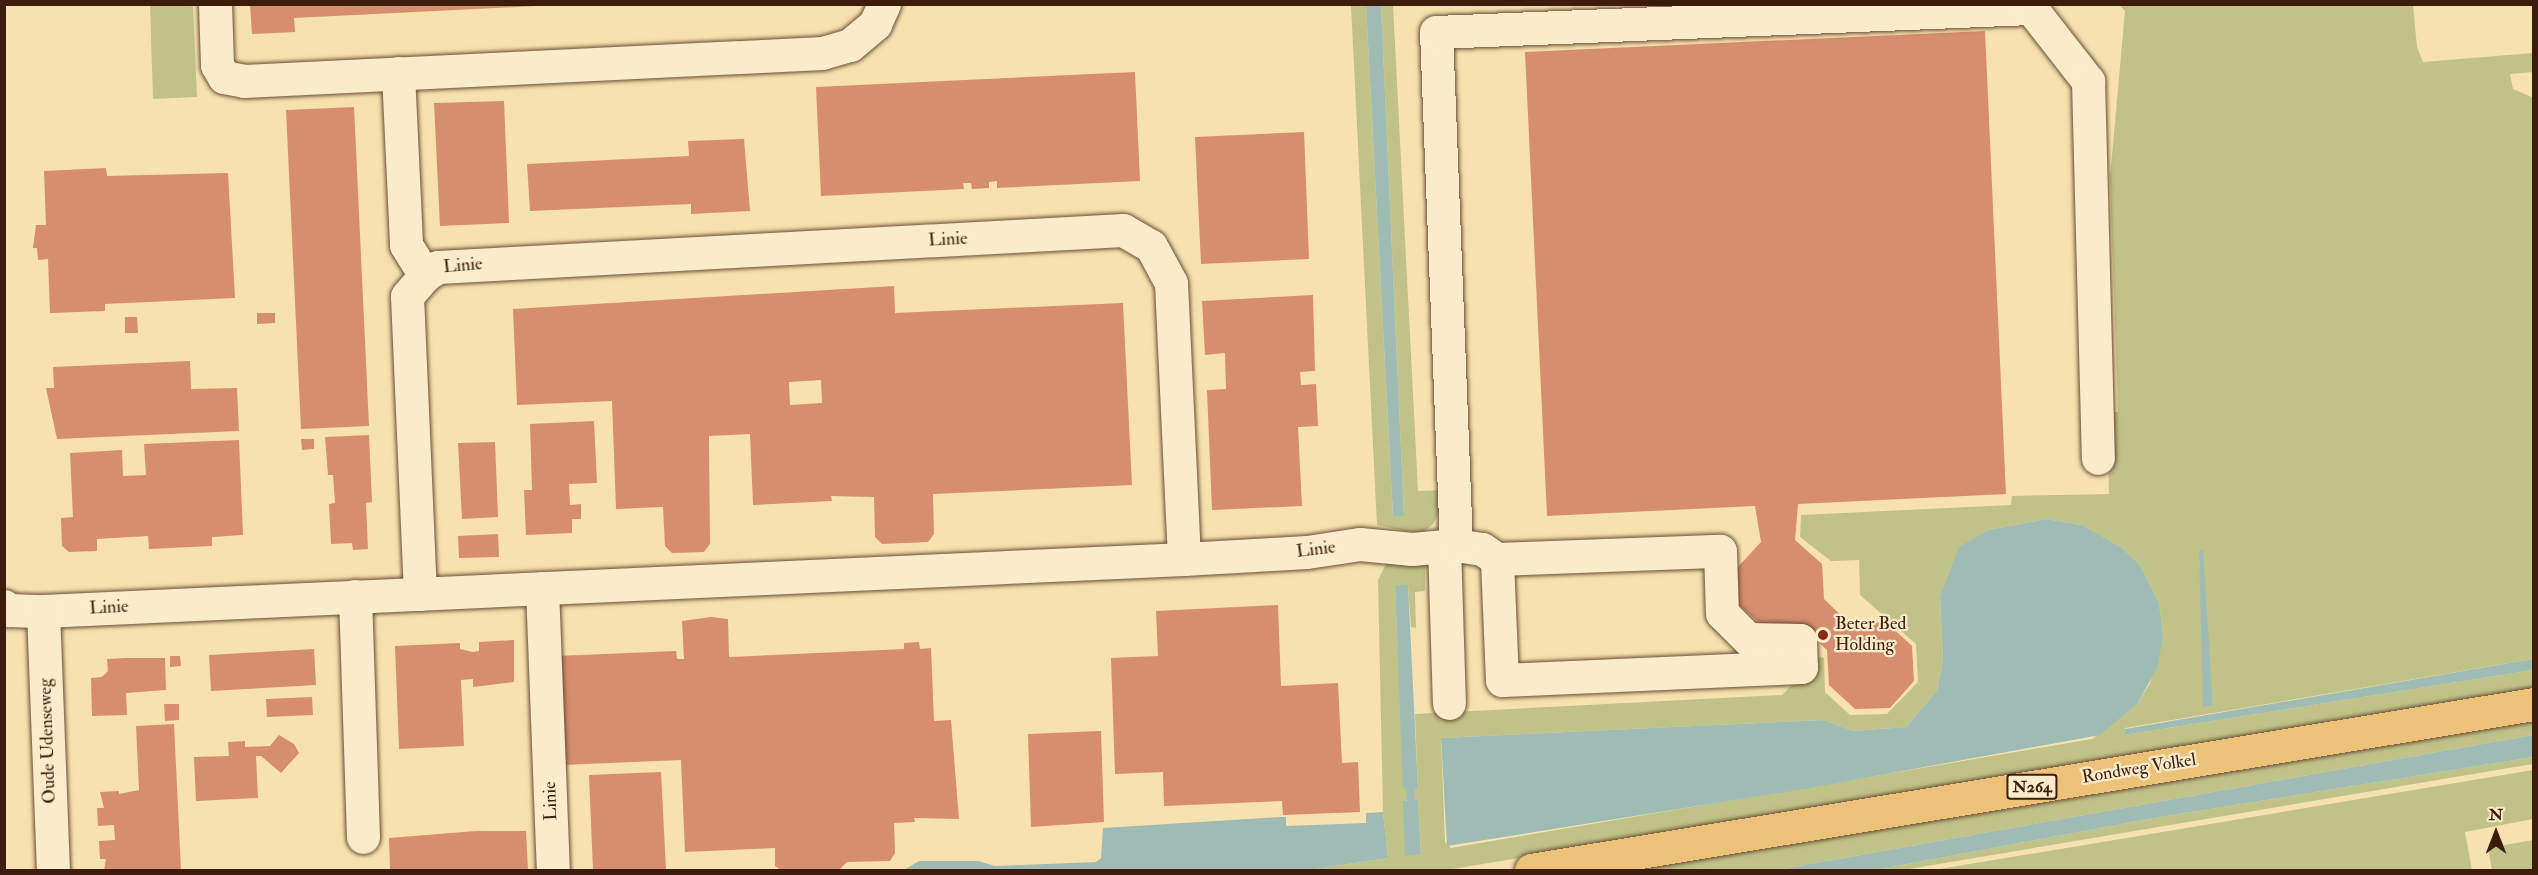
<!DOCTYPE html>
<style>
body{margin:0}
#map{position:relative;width:2538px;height:875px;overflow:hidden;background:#f7e2af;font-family:"IM FELL Double Pica",serif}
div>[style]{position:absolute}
.green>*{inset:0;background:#c0c288}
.water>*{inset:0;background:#9fbcb4}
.stream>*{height:8px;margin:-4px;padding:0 4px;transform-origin:4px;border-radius:4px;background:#9fbcb4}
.building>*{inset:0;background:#d68d70}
.roads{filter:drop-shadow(0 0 2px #6c4d36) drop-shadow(0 0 2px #6c4d36)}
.minor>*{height:33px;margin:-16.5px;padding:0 16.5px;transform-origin:16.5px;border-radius:16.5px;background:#faeccb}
.major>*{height:33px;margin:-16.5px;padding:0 16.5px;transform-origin:16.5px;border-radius:16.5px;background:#ecc178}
.dots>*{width:16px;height:16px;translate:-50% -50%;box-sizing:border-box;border:3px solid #faeccb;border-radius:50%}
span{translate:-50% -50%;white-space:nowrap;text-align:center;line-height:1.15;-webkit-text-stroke:4.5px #faeccb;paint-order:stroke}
.shield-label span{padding:2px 4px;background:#faeccb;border:2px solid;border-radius:4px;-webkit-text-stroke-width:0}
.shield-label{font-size:16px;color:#3d1b0d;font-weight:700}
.street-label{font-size:18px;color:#3d1b0d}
.poi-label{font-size:18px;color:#3d1b0d}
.left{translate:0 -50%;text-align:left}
.frame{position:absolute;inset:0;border:6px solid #3d1b0d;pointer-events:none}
.north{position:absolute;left:2466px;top:803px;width:60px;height:60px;-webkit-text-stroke:4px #faeccb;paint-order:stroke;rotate:0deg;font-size:16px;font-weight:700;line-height:24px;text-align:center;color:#3d1b0d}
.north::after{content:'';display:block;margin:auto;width:21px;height:27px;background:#3d1b0d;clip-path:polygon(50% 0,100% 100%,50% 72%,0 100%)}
</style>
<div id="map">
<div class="green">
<i style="clip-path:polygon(150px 5px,193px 5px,197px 97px,153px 99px)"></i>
<i style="clip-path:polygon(1351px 5px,1366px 5px,1393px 516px,1404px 515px,1381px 5px,1393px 5px,1418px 491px,1443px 490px,1442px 506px,1433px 524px,1421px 534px,1377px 525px)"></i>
<i style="clip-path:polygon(evenodd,2119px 5px,2413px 5px,2417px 47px,2423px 62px,2533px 53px,2533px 72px,2510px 74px,2513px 89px,2534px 98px,2533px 659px,2125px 728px,2124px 735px,2533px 670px,2533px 689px,1447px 870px,1308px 870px,1388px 858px,1383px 812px,1378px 580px,1388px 560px,1425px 563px,1425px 591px,1415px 592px,1416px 628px,1411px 627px,1408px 585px,1395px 585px,1404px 789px,1408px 789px,1409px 800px,1404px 801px,1421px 853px,1418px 801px,1413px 800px,1412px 789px,1418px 789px,1415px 714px,1782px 695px,1820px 657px,1824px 658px,1825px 692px,1850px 715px,1887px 714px,1918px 682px,1916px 644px,1860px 595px,1859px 560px,1831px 561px,1800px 537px,1801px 515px,2011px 505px,2012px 496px,2109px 494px,2107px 412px,2118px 412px,2110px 178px,2125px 11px,2119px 5px,2046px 519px,2082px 525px,2121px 547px,2140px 565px,2159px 603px,2163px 634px,2150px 683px,2138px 703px,2092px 739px,1451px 848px,1445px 842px,1441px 738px,1823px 720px,1854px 731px,1906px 727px,1937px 691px,1943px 660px,1940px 596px,1960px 547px,1988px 530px,2046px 519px,2119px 5px,2199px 550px,2213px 705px,2206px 699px,2199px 550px)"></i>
<i style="clip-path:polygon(2533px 718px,2533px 735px,1776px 870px,1615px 870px)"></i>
<i style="clip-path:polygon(2533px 757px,2533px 764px,1903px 870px,1875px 870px,2154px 818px)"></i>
<i style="clip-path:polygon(2533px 770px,2533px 819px,2465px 832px,2472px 870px,1934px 870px)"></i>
<i style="clip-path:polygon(2533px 840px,2533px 870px,2492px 870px,2488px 848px)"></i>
</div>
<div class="water">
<i style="clip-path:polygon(1366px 5px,1381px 5px,1404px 516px,1393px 516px)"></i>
<i style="clip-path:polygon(2046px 519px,2082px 525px,2121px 547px,2140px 565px,2159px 603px,2163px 634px,2158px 666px,2138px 703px,2100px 735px,1804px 789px,1447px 846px,1441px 738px,1823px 720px,1854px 731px,1906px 727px,1937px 691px,1943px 660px,1940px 596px,1959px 547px,1988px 530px)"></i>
<i style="clip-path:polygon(2199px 550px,2203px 550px,2213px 705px,2203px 707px)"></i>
<i style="clip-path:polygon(1395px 585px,1408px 585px,1418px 789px,1403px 789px)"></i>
<i style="clip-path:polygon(2533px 659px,2533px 670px,2124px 735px,2125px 729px)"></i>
<i style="clip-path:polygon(2533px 735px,2533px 757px,2154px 818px,1875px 870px,1776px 870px)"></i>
<i style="clip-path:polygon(1418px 800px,1421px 854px,1405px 856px,1403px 801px)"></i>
<i style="clip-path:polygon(1383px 812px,1388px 858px,1308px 870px,904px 870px,919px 861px,978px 861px,995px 866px,1096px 862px,1101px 858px,1103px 828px,1281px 817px,1286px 817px,1286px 826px,1366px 823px,1366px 813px)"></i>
</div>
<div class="stream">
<i style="left:1410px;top:782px;width:27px;rotate:88deg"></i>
</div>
<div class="building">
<i style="clip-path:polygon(250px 4px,536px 4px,536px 6px,294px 18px,295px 32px,252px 34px)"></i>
<i style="clip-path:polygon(1985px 31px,2006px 494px,1798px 504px,1795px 540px,1822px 564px,1824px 599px,1850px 624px,1886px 622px,1912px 646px,1914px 681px,1890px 708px,1855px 709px,1829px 685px,1827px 650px,1801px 626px,1765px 628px,1738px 604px,1737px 568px,1761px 542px,1755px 506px,1547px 516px,1525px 52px)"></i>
<i style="clip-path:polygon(1135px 72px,1140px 181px,997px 188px,997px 181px,989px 182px,989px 188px,972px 189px,971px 183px,963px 183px,964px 189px,821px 196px,816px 87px)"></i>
<i style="clip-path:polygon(504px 101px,509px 223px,440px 226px,434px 103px)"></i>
<i style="clip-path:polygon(354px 107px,369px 426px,301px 429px,286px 110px)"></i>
<i style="clip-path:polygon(1304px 132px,1309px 259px,1201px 264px,1195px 137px)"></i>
<i style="clip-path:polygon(744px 139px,750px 211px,691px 214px,691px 204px,530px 211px,527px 164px,689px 156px,688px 141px)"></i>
<i style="clip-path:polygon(106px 168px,107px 176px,228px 173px,235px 298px,105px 304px,105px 311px,50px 313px,48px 259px,38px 260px,37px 248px,33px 248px,36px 225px,46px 225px,44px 171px)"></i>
<i style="clip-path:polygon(evenodd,894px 286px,895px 313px,1123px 303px,1132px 485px,933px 494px,934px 534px,928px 542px,882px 544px,875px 537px,874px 497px,831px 496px,832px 501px,753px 505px,750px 434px,709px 436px,710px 544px,704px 552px,672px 553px,665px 546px,663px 507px,616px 509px,612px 401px,517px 405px,513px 309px,894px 286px,821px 380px,822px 403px,790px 405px,789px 382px,821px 380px)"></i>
<i style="clip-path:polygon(1313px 295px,1315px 371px,1300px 372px,1301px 385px,1316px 384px,1318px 426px,1298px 427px,1302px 506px,1212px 510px,1207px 390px,1226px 389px,1225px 353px,1205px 355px,1202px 301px)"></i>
<i style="clip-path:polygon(257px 313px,275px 313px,275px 323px,257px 324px)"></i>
<i style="clip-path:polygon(125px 317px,137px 317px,138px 333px,125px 333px)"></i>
<i style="clip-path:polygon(190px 361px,191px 389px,237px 388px,239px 431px,57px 439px,46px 388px,54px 388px,53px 367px)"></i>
<i style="clip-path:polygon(594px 421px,597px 483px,569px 484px,570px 505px,581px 504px,581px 519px,572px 519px,572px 533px,526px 535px,524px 490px,532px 490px,530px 424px)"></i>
<i style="clip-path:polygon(369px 435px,372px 502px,366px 503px,368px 549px,353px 550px,352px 543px,331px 544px,329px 504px,335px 503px,333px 475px,328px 475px,325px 437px)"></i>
<i style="clip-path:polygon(301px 439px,314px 439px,314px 449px,302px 450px)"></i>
<i style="clip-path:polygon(239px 440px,243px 535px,212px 537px,212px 546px,149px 549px,148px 536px,97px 539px,97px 551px,69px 552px,62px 546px,61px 518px,73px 517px,70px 453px,122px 450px,123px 476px,146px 475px,144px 444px)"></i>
<i style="clip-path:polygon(495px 442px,498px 517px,462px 519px,458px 443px)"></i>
<i style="clip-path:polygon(498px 534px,499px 557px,459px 558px,458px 536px)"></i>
<i style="clip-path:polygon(1278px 605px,1281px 686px,1338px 683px,1342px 763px,1358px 762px,1360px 812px,1283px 815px,1282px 801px,1164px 806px,1163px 772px,1115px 774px,1111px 658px,1158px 656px,1156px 611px)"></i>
<i style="clip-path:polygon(711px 617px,728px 619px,729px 657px,904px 649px,904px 643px,919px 642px,920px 649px,931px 648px,934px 721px,951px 720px,959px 819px,914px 818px,915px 822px,894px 823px,895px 853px,890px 861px,847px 862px,840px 869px,781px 870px,775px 866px,775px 848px,685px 852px,681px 760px,562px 765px,557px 656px,676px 651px,677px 659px,684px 659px,682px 621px)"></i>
<i style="clip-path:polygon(514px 640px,514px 682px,473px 687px,473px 679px,461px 680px,464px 746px,399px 749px,395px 646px,460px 643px,460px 649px,473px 652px,479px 651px,479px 642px)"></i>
<i style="clip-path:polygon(314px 649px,316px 685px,211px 691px,209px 655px)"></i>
<i style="clip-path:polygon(170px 656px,180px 656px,181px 666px,170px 667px)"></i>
<i style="clip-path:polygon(126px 658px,165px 658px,166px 690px,126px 693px,127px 715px,92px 716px,91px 678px,102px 677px,108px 671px,107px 659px)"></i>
<i style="clip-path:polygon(312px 697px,313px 715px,267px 717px,266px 699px)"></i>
<i style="clip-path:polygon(164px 704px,179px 704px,179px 720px,165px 721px)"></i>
<i style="clip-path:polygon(174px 724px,181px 870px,104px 870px,106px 859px,100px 859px,99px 841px,115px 840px,114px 825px,98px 826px,97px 808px,104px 808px,100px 792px,119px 791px,119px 794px,139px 790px,136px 726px)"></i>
<i style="clip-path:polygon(1101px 731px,1104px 822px,1031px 827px,1028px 734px)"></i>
<i style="clip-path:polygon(279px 735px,294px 744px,299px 753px,281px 773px,261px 756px,256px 756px,258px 798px,196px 801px,194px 757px,229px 756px,228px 742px,245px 741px,245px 747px,270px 746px)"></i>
<i style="clip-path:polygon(661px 772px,666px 870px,593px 870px,589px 775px)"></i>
<i style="clip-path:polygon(476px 831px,526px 831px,528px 870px,390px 870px,389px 838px)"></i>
</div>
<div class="roads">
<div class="minor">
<i style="left:215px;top:4px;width:61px;rotate:88.1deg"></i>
<i style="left:217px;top:65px;width:14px;rotate:60deg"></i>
<i style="left:224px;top:77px;width:20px;rotate:11deg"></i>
<i style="left:244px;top:81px;width:579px;rotate:-2.77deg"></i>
<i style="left:822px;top:53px;width:29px;rotate:-16deg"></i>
<i style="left:850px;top:45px;width:33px;rotate:-40deg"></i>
<i style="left:875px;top:24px;width:22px;rotate:-66deg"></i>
<i style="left:398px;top:73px;width:172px;rotate:87.3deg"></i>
<i style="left:406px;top:245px;width:36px;rotate:58deg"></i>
<i style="left:1456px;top:545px;width:26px;rotate:9deg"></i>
<i style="left:1482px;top:549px;width:18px;rotate:34deg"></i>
<i style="left:1497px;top:559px;width:223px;rotate:-2.1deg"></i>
<i style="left:1720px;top:551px;width:62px;rotate:88.2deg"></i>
<i style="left:1722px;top:613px;width:37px;rotate:45deg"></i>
<i style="left:1748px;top:639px;width:52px;rotate:1.1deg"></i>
<i style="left:1800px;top:640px;width:27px;rotate:88deg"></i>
<i style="left:1801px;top:667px;width:299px;rotate:177.5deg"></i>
<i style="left:1502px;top:680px;width:121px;rotate:-92.4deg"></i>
<i style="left:1444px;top:546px;width:157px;rotate:88.2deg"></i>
<i style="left:542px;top:588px;width:282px;rotate:87.8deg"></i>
<i style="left:420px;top:594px;width:298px;rotate:-92.5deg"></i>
<i style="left:407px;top:296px;width:28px;rotate:-49deg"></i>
<i style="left:425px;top:275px;width:15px;rotate:-32deg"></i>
<i style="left:438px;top:267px;width:686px;rotate:-3.09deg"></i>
<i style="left:1123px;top:230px;width:32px;rotate:30deg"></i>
<i style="left:1151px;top:246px;width:42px;rotate:61.6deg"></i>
<i style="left:1171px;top:283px;width:276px;rotate:87.3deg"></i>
<i style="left:355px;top:596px;width:241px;rotate:88.1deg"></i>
<i style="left:4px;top:606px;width:6px;rotate:45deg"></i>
<i style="left:8px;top:610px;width:35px;rotate:2deg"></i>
<i style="left:43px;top:611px;width:1142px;rotate:-2.61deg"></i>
<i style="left:1184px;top:559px;width:123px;rotate:-3.3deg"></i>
<i style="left:1307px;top:552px;width:54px;rotate:-8.6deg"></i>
<i style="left:1360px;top:544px;width:52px;rotate:5.5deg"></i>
<i style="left:1412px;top:549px;width:44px;rotate:-5.2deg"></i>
<i style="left:1456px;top:545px;width:513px;rotate:-92.23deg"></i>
<i style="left:1436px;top:32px;width:595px;rotate:-2.31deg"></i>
<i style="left:2031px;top:8px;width:93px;rotate:52deg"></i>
<i style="left:2088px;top:81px;width:377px;rotate:88.5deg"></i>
<i style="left:43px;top:611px;width:259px;rotate:87.8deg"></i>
</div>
<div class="major">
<i style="left:1531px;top:870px;width:1017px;rotate:-9.4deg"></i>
</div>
</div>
<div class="dots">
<i style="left:1823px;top:635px;background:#8f2418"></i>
</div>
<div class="shield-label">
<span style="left:2032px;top:787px">N264</span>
</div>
<div class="street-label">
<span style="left:948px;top:240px;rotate:-3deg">Linie</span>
<span style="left:463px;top:266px;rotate:-5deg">Linie</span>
<span style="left:1316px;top:550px;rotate:-7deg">Linie</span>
<span style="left:109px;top:608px;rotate:-3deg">Linie</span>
<span style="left:48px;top:741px;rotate:-92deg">Oude Udenseweg</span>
<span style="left:2139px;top:769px;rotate:-9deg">Rondweg Volkel</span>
<span style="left:551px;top:801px;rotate:-92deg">Linie</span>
</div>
<div class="poi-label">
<span class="left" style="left:1835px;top:635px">Beter Bed<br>Holding</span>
</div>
<div class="frame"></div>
<div class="north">N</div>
</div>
